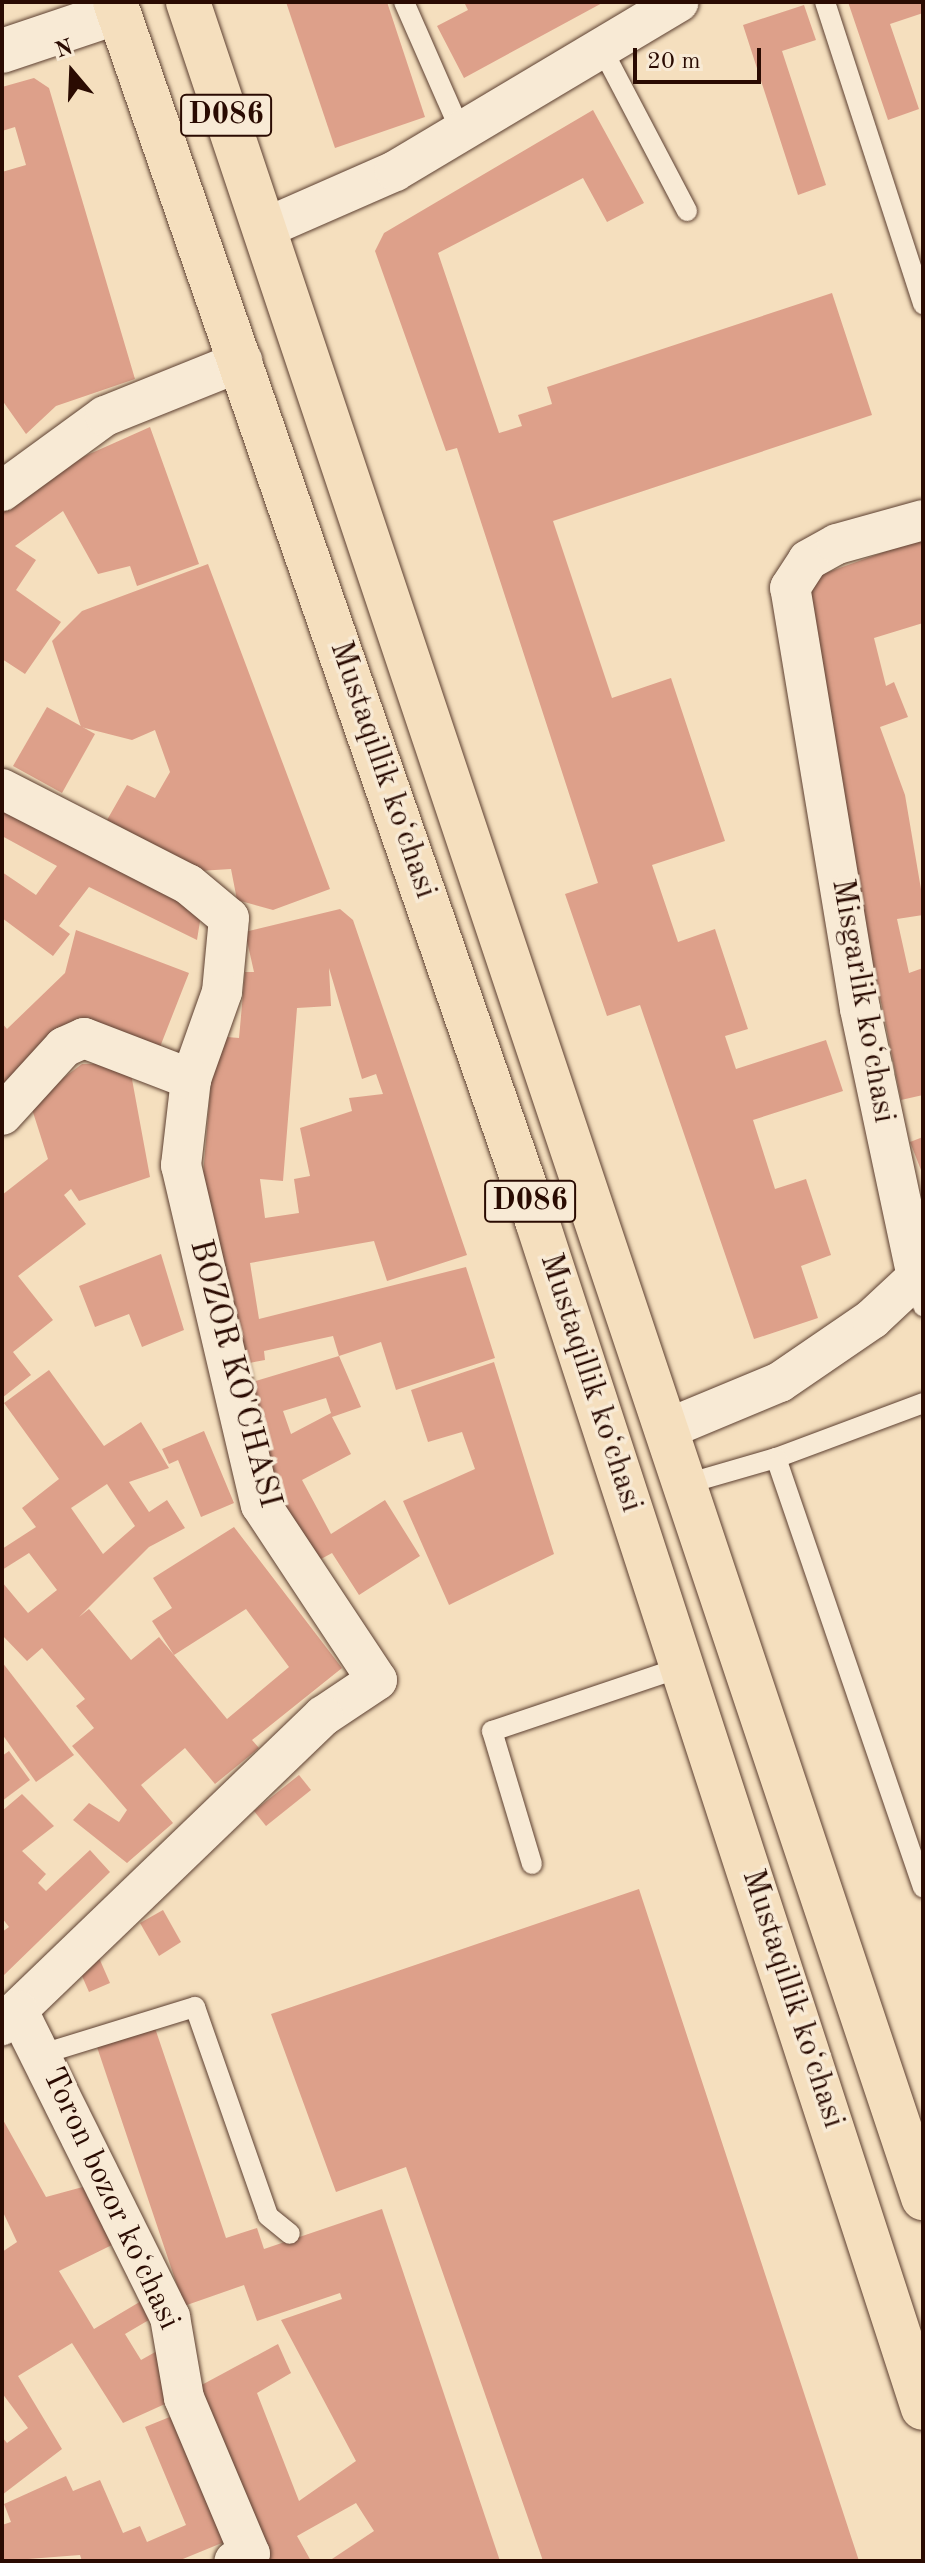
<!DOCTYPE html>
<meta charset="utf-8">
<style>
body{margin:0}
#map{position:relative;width:925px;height:2563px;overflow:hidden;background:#f5dfbe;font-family:"Old Standard TT",serif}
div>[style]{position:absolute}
.building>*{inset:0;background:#dda08a}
.roads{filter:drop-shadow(0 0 2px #5d4031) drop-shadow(0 0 2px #5d4031)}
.lane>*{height:20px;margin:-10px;padding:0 10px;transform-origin:10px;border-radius:10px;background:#f8ead5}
.street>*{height:40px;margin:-20px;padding:0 20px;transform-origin:20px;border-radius:20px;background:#f8ead5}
.secondary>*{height:44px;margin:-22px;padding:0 22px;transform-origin:22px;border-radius:22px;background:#f8ead5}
.primary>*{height:44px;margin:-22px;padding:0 22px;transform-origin:22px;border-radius:22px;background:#f5dfbe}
span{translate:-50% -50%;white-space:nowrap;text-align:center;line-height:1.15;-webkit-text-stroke:7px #f8ead5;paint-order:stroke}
.shield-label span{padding:2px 6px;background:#f8ead5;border:2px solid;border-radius:6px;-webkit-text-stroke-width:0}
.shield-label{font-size:30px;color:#2a0b02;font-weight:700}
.street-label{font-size:32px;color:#2a0b02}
.frame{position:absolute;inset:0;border:4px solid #2a0b02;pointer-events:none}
.north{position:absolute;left:32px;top:32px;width:80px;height:80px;-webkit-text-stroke:6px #f8ead5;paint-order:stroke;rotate:341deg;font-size:22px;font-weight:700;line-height:32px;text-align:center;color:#2a0b02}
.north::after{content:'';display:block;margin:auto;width:28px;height:36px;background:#2a0b02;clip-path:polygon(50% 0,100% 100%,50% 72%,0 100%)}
.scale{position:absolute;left:633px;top:48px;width:128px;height:36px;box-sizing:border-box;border:4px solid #2a0b02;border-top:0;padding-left:10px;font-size:24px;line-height:28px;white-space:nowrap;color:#2a0b02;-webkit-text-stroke:6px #f8ead5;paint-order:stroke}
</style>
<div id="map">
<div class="building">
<i style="clip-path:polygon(286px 2px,387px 2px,425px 117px,335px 148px)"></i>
<i style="clip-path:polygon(464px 2px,604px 2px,464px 78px,437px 26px,468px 10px)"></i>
<i style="clip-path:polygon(848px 2px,922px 2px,923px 13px,890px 24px,919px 109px,888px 120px)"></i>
<i style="clip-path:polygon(804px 5px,816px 40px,782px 51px,826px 185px,798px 195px,743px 25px)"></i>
<i style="clip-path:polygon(34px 78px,49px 88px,135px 379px,56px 406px,26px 434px,2px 400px,2px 172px,26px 165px,15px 127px,2px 131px,2px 87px)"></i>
<i style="clip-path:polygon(593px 110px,644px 203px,607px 222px,583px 178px,438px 253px,499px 433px,522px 426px,518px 415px,552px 404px,547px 387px,832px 293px,872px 415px,553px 521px,612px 698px,671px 678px,725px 841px,652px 865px,678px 942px,715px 929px,748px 1029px,725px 1036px,736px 1069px,826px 1040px,843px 1091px,753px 1120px,775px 1189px,806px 1179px,831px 1255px,801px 1266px,818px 1318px,754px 1339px,640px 1005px,607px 1016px,565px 894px,598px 883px,457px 448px,446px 451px,375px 251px,384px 233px)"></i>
<i style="clip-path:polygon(150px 427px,199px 564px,137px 586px,130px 566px,98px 574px,63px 511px,15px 546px,36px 560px,16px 590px,61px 622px,25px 674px,2px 659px,2px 493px)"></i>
<i style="clip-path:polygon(923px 538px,923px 623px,874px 638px,886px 686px,894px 682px,908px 717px,880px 727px,905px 795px,923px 901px,923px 915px,897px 919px,909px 973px,923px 968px,923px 1095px,901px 1100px,841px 806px,809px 579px)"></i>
<i style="clip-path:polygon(208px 564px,330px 889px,273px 910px,237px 900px,231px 869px,199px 871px,107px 820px,127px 785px,155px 798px,170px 772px,155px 730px,132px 740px,81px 727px,52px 641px,82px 611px)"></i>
<i style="clip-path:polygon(47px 707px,95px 734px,62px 793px,13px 766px)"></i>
<i style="clip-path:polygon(2px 797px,201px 915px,197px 940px,89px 887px,59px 926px,70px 934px,53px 956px,2px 918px,2px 872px,36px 895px,57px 866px,2px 836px)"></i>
<i style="clip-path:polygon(evenodd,340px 909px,353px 920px,467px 1255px,387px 1281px,374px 1241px,250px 1263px,259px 1319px,466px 1267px,495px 1358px,396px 1390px,381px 1342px,339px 1356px,333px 1336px,264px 1351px,265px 1360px,232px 1366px,203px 1175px,215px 1036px,239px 1038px,245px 972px,254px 972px,245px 932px,340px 909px,329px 968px,362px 1079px,376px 1074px,383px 1094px,349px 1098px,352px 1111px,300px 1128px,310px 1176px,294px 1179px,299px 1213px,265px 1218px,260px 1179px,283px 1181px,297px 1008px,331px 1006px,329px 968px)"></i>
<i style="clip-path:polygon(76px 930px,189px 973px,158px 1052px,75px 1021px,2px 1109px,2px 1023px,7px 1029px,65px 973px)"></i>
<i style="clip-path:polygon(129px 1063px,150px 1177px,79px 1201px,71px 1189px,64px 1195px,86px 1224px,18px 1276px,53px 1320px,13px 1352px,31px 1375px,2px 1398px,2px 1195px,48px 1159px,30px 1103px,82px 1064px)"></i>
<i style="clip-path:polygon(923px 1137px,923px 1175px,910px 1142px)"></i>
<i style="clip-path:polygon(161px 1254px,184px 1330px,142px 1347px,129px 1314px,95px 1327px,79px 1286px)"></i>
<i style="clip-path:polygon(evenodd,339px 1356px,361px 1407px,332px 1417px,351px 1454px,302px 1480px,331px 1534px,385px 1500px,420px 1556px,359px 1595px,332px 1553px,312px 1564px,254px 1454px,236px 1387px,339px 1356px,326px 1398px,331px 1413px,291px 1434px,283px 1411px,326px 1398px)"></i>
<i style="clip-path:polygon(494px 1362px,554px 1554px,449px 1605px,403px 1501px,475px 1469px,462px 1432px,428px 1442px,411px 1390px)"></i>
<i style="clip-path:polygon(evenodd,49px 1370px,104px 1446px,141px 1422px,169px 1468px,129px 1482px,149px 1512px,167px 1500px,185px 1528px,149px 1547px,79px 1617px,89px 1609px,131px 1660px,159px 1637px,227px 1719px,289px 1667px,246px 1609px,174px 1655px,152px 1621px,172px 1608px,153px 1578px,234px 1527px,342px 1668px,252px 1740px,259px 1748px,215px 1784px,185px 1748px,141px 1785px,173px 1823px,127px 1863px,73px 1820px,89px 1803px,119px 1822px,127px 1810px,72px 1746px,94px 1728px,76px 1706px,85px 1699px,42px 1648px,27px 1661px,2px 1635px,2px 1582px,28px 1613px,57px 1590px,29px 1553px,2px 1570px,2px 1549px,36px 1527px,22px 1508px,59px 1479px,4px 1403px,49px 1370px,107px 1484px,135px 1526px,103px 1554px,71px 1508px,107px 1484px)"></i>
<i style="clip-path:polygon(204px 1431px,234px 1503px,201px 1517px,178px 1460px,169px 1464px,162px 1449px)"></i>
<i style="clip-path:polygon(2px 1662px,74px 1755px,36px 1782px,2px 1734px)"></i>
<i style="clip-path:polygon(9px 1751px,30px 1780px,2px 1801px,2px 1756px)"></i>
<i style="clip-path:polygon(299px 1775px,311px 1790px,266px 1826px,254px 1811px)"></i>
<i style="clip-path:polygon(22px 1794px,54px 1826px,22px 1851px,46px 1874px,38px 1883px,46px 1891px,90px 1850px,110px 1872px,2px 1977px,2px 1932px,9px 1927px,2px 1918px,2px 1811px)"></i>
<i style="clip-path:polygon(639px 1889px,859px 2561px,543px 2561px,406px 2167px,336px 2192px,271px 2014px)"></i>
<i style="clip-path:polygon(163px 1910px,181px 1942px,159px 1956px,140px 1923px)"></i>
<i style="clip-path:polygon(96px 1951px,110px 1983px,89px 1992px,75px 1960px)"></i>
<i style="clip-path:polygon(155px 2028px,226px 2238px,257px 2228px,264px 2249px,382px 2209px,500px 2561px,329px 2561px,374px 2531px,356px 2503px,297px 2536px,311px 2561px,267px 2561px,196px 2388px,278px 2344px,291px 2373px,257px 2393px,299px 2501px,356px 2461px,281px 2320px,342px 2299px,340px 2293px,257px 2321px,244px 2285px,184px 2306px,97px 2047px)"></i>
<i style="clip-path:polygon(2px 2118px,46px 2197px,90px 2185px,116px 2243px,59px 2271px,94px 2329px,148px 2297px,159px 2314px,125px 2334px,141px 2360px,173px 2342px,176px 2399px,123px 2423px,72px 2343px,18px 2376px,62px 2449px,2px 2495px,2px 2437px,7px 2443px,28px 2428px,2px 2393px,2px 2252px,17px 2242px,2px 2210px)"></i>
<i style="clip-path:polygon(182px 2412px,234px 2538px,178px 2561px,82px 2561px,80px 2555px,2px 2561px,2px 2525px,11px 2522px,4px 2504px,66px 2476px,73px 2491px,100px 2480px,123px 2533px,140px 2526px,147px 2542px,186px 2525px,145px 2427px)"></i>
</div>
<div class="roads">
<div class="lane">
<i style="left:404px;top:2px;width:142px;rotate:66.3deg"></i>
<i style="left:825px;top:2px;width:318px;rotate:72deg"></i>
<i style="left:602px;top:49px;width:183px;rotate:62.3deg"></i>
<i style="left:917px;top:1277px;width:30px;rotate:78deg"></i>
<i style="left:776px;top:1458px;width:157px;rotate:-20.5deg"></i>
<i style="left:686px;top:1484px;width:94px;rotate:-16.1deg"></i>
<i style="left:776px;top:1458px;width:454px;rotate:71.1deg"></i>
<i style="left:532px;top:1864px;width:139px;rotate:-106.7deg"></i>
<i style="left:492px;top:1731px;width:200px;rotate:-18.6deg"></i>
<i style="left:42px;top:2054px;width:160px;rotate:-17.1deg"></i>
<i style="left:195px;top:2007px;width:221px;rotate:70.7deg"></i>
<i style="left:268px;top:2216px;width:28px;rotate:39deg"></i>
</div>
<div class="street">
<i style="left:263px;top:229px;width:144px;rotate:-23.7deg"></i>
<i style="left:395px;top:171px;width:330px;rotate:-30.8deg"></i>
<i style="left:2px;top:491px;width:127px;rotate:-36.1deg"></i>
<i style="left:105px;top:416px;width:148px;rotate:-21.9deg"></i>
<i style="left:2px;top:789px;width:209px;rotate:27.1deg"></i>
<i style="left:188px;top:884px;width:53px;rotate:39.7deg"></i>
<i style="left:229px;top:918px;width:74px;rotate:95.4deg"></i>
<i style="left:222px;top:992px;width:92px;rotate:109.6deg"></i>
<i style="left:191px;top:1079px;width:87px;rotate:96.6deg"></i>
<i style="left:181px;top:1165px;width:349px;rotate:76.8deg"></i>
<i style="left:261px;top:1505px;width:210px;rotate:56.5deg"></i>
<i style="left:377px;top:1680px;width:65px;rotate:146.3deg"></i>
<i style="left:323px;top:1716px;width:446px;rotate:136.1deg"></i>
<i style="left:2px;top:1115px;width:92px;rotate:-47.6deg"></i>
<i style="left:64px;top:1047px;width:22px;rotate:-24deg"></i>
<i style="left:84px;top:1038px;width:115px;rotate:21deg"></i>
<i style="left:667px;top:1429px;width:122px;rotate:-22.6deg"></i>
<i style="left:780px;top:1382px;width:112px;rotate:-34.4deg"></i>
<i style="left:872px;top:1319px;width:62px;rotate:-43deg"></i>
<i style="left:917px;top:1277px;width:274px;rotate:-102deg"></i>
<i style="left:860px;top:1009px;width:427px;rotate:-99.4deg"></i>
<i style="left:790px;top:588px;width:33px;rotate:-57deg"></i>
<i style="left:808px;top:560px;width:33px;rotate:-29deg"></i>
<i style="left:837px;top:544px;width:89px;rotate:-15.6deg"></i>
<i style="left:18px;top:2011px;width:342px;rotate:63.6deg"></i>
<i style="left:170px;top:2317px;width:82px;rotate:80.2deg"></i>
<i style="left:184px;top:2398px;width:169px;rotate:67.1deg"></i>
<i style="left:250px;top:2554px;width:17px;rotate:156deg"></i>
</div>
<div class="secondary">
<i style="left:2px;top:51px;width:122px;rotate:-18.6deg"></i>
</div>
<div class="primary">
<i style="left:115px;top:2px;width:1290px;rotate:70.9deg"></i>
<i style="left:537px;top:1221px;width:1248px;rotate:71.99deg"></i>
<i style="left:188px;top:2px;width:2316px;rotate:71.49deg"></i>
</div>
</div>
<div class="shield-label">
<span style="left:226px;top:115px">D086</span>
<span style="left:530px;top:1201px">D086</span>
</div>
<div class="street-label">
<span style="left:382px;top:770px;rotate:71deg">Mustaqillik koʻchasi</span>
<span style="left:862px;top:1001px;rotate:80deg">Misgarlik koʻchasi</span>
<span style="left:234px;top:1374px;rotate:75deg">BOZOR KO'CHASI</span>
<span style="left:590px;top:1383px;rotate:72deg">Mustaqillik koʻchasi</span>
<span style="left:792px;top:1999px;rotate:72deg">Mustaqillik koʻchasi</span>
<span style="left:110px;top:2199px;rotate:65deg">Toron bozor koʻchasi</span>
</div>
<div class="frame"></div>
<div class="north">N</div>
<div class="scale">20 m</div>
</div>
